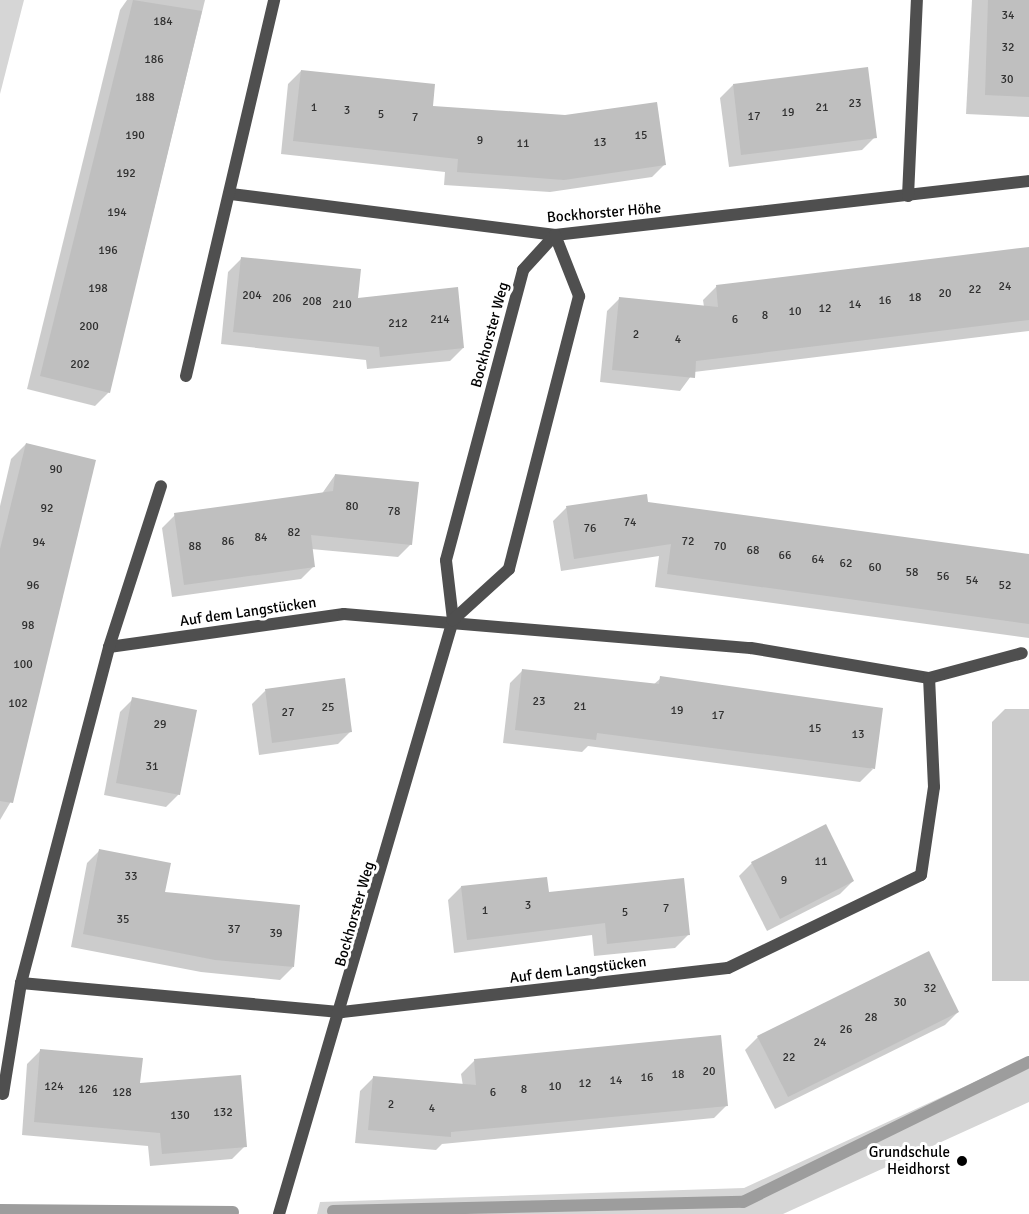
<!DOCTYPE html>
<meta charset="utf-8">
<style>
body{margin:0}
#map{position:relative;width:1029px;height:1214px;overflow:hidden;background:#fff;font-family:Signika,sans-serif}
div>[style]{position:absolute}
.green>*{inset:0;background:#d6d6d6}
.shadow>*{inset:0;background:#0003}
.stream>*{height:12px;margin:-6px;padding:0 6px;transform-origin:6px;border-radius:6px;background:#9d9d9d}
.building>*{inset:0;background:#bfbfbf}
.street>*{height:12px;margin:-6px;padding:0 6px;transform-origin:6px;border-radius:6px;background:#4f4f4f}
.dots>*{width:16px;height:16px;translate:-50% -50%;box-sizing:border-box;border:3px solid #fff;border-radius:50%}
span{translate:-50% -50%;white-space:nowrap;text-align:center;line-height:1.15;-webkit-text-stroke:6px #fff;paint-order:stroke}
.number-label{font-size:12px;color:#303030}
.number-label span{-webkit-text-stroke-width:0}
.street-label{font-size:15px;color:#000}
.poi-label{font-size:15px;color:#000}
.right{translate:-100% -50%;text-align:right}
</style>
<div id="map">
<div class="green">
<i style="clip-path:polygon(0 0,24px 0,0 94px)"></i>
<i style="clip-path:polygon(1029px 1057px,1029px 1102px,783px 1214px,317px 1214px,320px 1202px,744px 1188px)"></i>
</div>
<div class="shadow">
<i style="clip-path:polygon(127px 0,205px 0,109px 392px,95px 406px,27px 389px,120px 10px)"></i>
<i style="clip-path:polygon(972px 0,1029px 0,1029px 117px,966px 114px)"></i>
<i style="clip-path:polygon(301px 71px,431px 107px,665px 164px,652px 177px,550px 192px,444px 185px,445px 172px,281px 154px,288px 84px)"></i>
<i style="clip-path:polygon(733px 85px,875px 137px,862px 150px,729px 167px,720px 98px)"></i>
<i style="clip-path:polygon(1029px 249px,1029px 331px,694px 372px,680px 391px,600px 382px,607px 311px,620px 298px,704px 307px,703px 300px,716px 287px)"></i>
<i style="clip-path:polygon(241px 259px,356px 299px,463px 348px,450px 361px,367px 369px,366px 360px,221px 344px,228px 272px)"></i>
<i style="clip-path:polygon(26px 444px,94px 461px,10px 803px,0 820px,0 506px,11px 459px)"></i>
<i style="clip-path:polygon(335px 475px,411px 544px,398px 557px,311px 549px,314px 566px,301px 579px,172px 597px,162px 528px,175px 515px,321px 495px)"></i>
<i style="clip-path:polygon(566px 508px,1029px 555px,1029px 638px,655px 587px,659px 556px,561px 571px,553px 521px)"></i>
<i style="clip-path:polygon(523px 670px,653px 685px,661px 678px,873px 769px,860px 782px,588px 746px,582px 752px,503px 743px,510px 683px)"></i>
<i style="clip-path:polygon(265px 691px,351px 731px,338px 744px,259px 755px,252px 704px)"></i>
<i style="clip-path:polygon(133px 699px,179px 794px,166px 807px,104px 795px,120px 712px)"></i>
<i style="clip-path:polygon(1005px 709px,1029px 709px,1029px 981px,992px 981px,992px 722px)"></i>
<i style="clip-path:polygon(100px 850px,164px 893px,293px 967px,280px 980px,201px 972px,71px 947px,87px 863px)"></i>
<i style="clip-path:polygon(752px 863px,853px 881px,840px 894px,767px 931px,739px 876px)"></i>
<i style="clip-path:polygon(461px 887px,547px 894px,688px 935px,675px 948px,594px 956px,592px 935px,454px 953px,448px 900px)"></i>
<i style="clip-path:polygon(958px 1012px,945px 1025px,775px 1109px,745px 1050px,758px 1037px)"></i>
<i style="clip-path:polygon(40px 1051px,139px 1085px,245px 1146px,232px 1159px,150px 1166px,148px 1146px,22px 1135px,27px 1064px)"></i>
<i style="clip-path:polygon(474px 1061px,727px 1105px,714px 1118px,442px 1144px,436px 1150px,355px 1143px,360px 1091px,373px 1078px,463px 1086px,461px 1074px)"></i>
</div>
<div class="stream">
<i style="left:0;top:1210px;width:233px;rotate:0.5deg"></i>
<i style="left:333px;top:1211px;width:410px;rotate:-1.3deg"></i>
<i style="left:743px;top:1202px;width:318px;rotate:-26.1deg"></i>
</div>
<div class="building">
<i style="clip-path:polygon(133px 0,202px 11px,110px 393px,40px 376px)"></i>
<i style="clip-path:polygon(988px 0,1029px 0,1029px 97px,985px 95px)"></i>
<i style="clip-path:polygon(868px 67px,877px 138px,741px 155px,733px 84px)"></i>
<i style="clip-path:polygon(301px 70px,435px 84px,433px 106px,565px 115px,657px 102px,666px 165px,564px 180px,457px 172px,458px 159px,293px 141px)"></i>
<i style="clip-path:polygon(1029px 247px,1029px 320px,696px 361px,695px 378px,612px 370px,619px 297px,718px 307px,716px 285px)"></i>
<i style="clip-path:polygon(241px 257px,361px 269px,358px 298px,458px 287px,464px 348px,380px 357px,379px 347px,233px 332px)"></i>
<i style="clip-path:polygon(26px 443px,96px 460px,13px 803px,0 801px,0 549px)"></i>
<i style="clip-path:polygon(335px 474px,419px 482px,412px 545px,311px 535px,315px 567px,184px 585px,174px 513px,333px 491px)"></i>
<i style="clip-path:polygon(647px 494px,648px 502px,1029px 554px,1029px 624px,667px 574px,671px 544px,574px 559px,566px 506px)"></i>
<i style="clip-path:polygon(522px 669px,659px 684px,660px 676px,883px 708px,875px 769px,597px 733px,596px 740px,515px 730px)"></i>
<i style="clip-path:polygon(345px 678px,352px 732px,272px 743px,265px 689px)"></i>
<i style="clip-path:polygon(132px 697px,197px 710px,180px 795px,116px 783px)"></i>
<i style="clip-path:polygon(826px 824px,854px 881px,780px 919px,751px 862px)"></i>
<i style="clip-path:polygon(99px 849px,171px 863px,165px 892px,300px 905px,294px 967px,215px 960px,83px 934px)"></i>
<i style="clip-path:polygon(547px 877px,549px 892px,684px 878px,690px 935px,607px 944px,605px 923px,467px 940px,461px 886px)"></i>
<i style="clip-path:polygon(929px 951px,959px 1012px,788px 1097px,757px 1036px)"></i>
<i style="clip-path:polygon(721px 1035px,728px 1106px,451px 1132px,451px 1137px,368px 1130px,373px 1076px,476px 1085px,474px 1059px)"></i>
<i style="clip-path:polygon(40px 1049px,143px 1058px,140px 1083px,241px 1075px,247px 1147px,162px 1154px,160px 1133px,34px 1122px)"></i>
</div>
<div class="street">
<i style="left:231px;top:194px;width:327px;rotate:7.2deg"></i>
<i style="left:555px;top:235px;width:476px;rotate:-6.5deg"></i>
<i style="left:908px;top:196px;width:196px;rotate:-87.4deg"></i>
<i style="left:186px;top:376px;width:386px;rotate:-76.8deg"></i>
<i style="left:109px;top:647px;width:237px;rotate:-8deg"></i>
<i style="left:344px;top:614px;width:408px;rotate:4.8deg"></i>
<i style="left:751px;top:648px;width:181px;rotate:9.6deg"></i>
<i style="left:929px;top:678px;width:96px;rotate:-15deg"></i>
<i style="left:21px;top:983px;width:322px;rotate:5.2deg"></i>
<i style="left:342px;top:1012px;width:388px;rotate:-6.5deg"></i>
<i style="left:728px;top:968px;width:214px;rotate:-25.7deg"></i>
<i style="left:921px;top:875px;width:89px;rotate:-81.6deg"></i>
<i style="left:934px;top:787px;width:109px;rotate:-92.6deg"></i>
<i style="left:3px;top:1094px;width:112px;rotate:-80.8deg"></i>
<i style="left:21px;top:983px;width:347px;rotate:-75.3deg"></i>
<i style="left:109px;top:647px;width:169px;rotate:-72.1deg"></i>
<i style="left:279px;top:1214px;width:619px;rotate:-73.67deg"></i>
<i style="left:453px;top:620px;width:60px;rotate:-96.7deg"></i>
<i style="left:446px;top:560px;width:300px;rotate:-75.1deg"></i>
<i style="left:523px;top:270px;width:47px;rotate:-47.6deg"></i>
<i style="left:555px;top:235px;width:66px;rotate:68.5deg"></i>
<i style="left:579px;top:296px;width:282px;rotate:104.4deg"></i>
<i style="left:509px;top:569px;width:76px;rotate:137.7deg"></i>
</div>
<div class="dots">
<i style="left:962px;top:1161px;background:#000"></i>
</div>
<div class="number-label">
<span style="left:1008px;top:16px">34</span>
<span style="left:163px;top:22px">184</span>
<span style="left:1008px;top:48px">32</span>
<span style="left:154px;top:60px">186</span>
<span style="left:1007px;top:80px">30</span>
<span style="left:145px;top:98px">188</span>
<span style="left:855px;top:104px">23</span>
<span style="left:314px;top:108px">1</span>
<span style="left:822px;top:108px">21</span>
<span style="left:347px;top:111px">3</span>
<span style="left:788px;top:113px">19</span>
<span style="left:381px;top:115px">5</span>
<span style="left:754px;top:117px">17</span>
<span style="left:415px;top:118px">7</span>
<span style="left:135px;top:136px">190</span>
<span style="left:641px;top:136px">15</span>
<span style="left:480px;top:141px">9</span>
<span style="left:600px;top:143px">13</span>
<span style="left:523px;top:144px">11</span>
<span style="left:126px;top:174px">192</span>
<span style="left:117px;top:213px">194</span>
<span style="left:108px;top:251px">196</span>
<span style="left:1005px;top:287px">24</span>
<span style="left:98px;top:289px">198</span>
<span style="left:975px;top:290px">22</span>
<span style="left:945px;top:294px">20</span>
<span style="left:252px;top:296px">204</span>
<span style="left:915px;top:298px">18</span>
<span style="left:282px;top:299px">206</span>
<span style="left:885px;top:301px">16</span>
<span style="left:312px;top:302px">208</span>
<span style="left:342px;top:305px">210</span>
<span style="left:855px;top:305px">14</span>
<span style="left:825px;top:309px">12</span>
<span style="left:795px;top:312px">10</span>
<span style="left:765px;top:316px">8</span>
<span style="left:440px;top:320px">214</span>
<span style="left:735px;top:320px">6</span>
<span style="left:398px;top:324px">212</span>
<span style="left:89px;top:327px">200</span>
<span style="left:636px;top:335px">2</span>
<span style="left:678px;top:340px">4</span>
<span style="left:80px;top:365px">202</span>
<span style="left:56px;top:470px">90</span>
<span style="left:352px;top:507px">80</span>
<span style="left:47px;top:509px">92</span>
<span style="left:394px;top:512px">78</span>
<span style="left:630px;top:523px">74</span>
<span style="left:590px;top:529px">76</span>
<span style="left:294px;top:533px">82</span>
<span style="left:261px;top:538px">84</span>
<span style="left:228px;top:542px">86</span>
<span style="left:688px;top:542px">72</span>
<span style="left:39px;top:543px">94</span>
<span style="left:195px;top:547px">88</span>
<span style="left:720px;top:547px">70</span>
<span style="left:753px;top:551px">68</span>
<span style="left:785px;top:556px">66</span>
<span style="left:818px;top:560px">64</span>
<span style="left:846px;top:564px">62</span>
<span style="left:875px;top:568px">60</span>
<span style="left:912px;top:573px">58</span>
<span style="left:943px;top:577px">56</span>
<span style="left:972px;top:581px">54</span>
<span style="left:33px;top:586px">96</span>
<span style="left:1005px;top:586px">52</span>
<span style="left:28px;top:626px">98</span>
<span style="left:23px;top:665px">100</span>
<span style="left:539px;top:702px">23</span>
<span style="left:18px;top:704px">102</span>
<span style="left:580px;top:707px">21</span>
<span style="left:328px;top:708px">25</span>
<span style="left:677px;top:711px">19</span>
<span style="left:288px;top:713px">27</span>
<span style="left:718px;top:716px">17</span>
<span style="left:160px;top:725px">29</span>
<span style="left:815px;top:729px">15</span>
<span style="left:858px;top:735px">13</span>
<span style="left:152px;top:767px">31</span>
<span style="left:821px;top:862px">11</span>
<span style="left:131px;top:877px">33</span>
<span style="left:784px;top:881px">9</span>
<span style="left:528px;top:906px">3</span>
<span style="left:666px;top:909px">7</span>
<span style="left:485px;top:911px">1</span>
<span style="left:625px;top:913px">5</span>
<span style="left:123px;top:920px">35</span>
<span style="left:234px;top:930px">37</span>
<span style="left:276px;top:934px">39</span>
<span style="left:930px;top:989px">32</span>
<span style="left:900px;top:1003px">30</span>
<span style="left:871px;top:1018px">28</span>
<span style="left:846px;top:1030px">26</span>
<span style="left:820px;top:1043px">24</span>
<span style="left:789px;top:1058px">22</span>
<span style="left:709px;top:1072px">20</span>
<span style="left:678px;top:1075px">18</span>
<span style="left:647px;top:1078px">16</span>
<span style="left:616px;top:1081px">14</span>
<span style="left:585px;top:1084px">12</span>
<span style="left:54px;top:1087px">124</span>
<span style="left:555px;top:1087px">10</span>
<span style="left:88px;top:1090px">126</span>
<span style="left:524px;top:1090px">8</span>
<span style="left:122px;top:1093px">128</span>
<span style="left:493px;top:1093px">6</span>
<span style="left:391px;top:1105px">2</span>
<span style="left:432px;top:1109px">4</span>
<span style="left:223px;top:1113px">132</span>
<span style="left:180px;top:1116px">130</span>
</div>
<div class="street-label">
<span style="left:604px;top:213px;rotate:-5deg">Bockhorster Höhe</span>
<span style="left:490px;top:335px;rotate:-75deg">Bockhorster Weg</span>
<span style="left:248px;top:612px;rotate:-8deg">Auf dem Langstücken</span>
<span style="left:355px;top:914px;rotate:-74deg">Bockhorster Weg</span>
<span style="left:578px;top:970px;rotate:-7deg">Auf dem Langstücken</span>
</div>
<div class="poi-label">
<span class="right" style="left:950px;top:1161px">Grundschule<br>Heidhorst</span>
</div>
</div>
